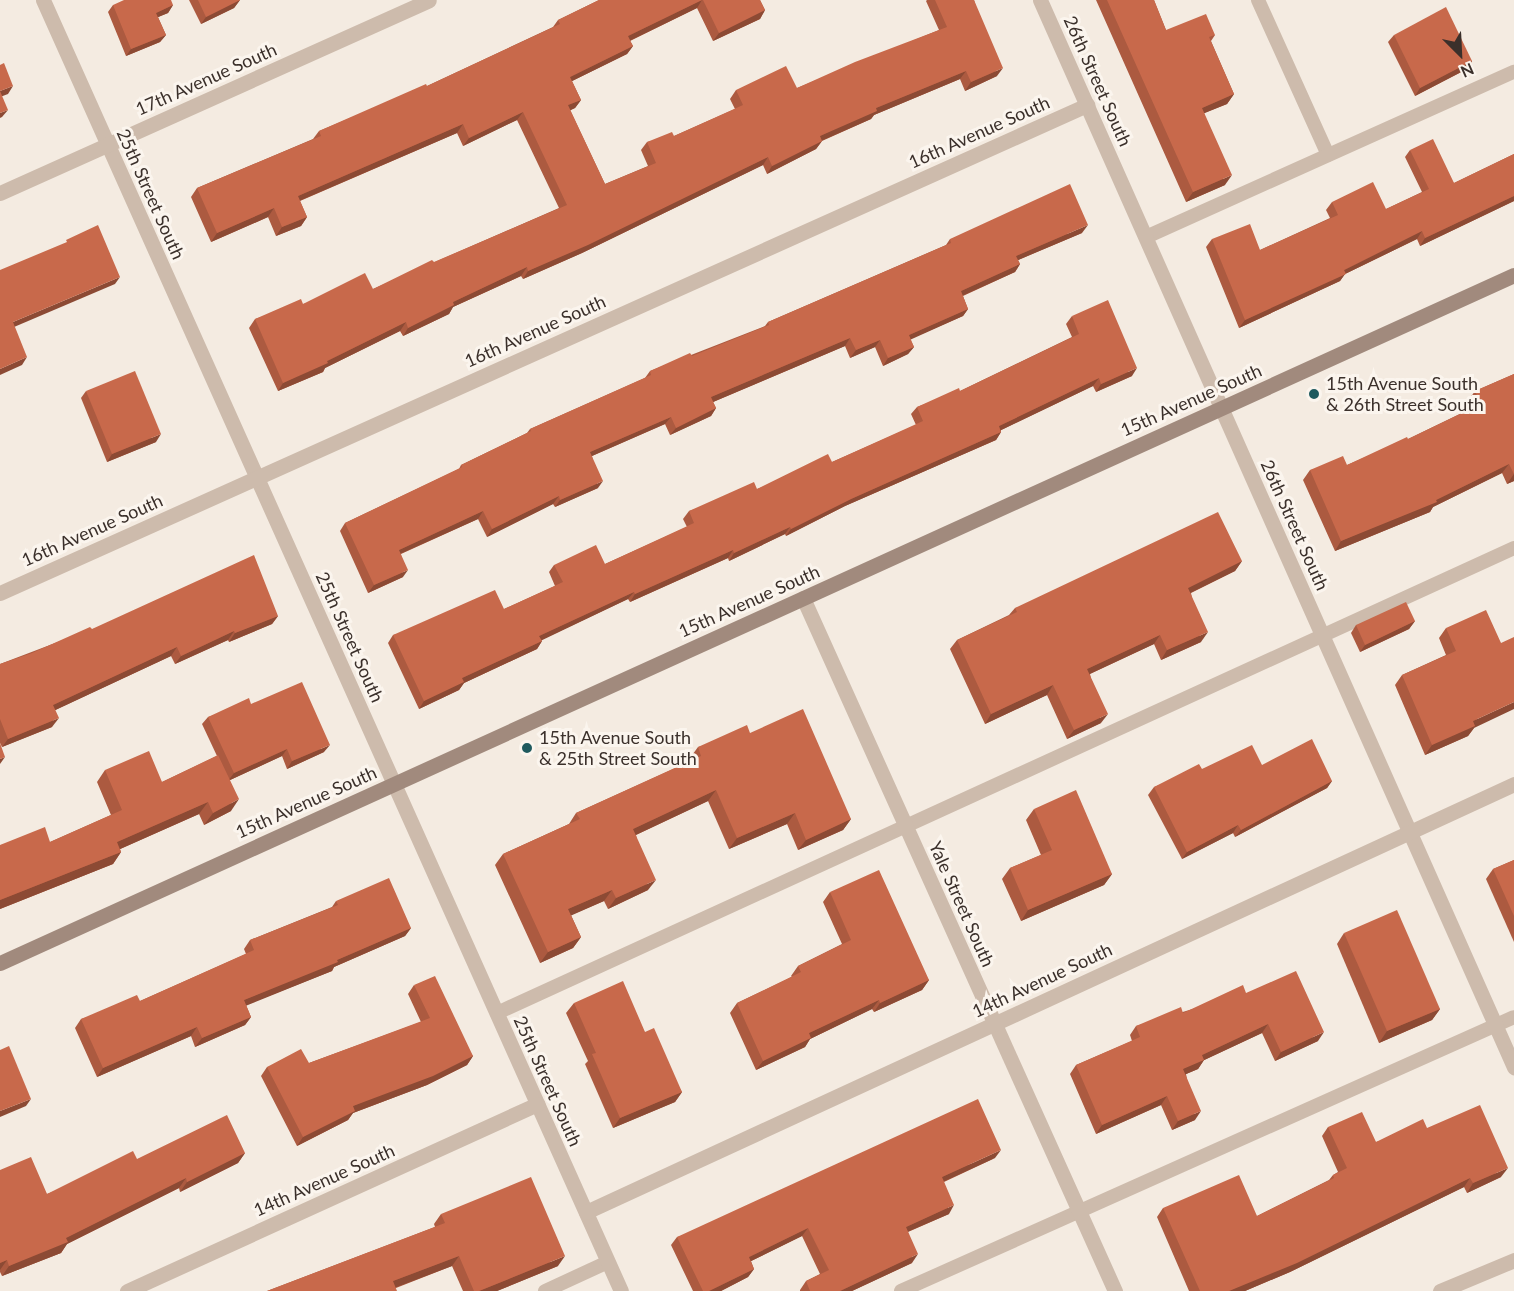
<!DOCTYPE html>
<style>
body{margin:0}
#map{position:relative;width:1514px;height:1291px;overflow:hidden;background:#f4ebe1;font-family:Lato,sans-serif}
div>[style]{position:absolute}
.lane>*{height:14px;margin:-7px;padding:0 7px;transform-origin:7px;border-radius:7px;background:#cdbbac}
.street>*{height:15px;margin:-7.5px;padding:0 7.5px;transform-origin:7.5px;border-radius:7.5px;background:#cdbbac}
.secondary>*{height:15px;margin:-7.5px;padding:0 7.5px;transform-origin:7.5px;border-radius:7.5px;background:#a18a7d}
.wall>*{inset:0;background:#ac5a40}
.shaded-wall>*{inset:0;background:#8c4a34}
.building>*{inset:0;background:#c8694b}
.dots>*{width:16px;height:16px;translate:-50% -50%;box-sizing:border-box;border:3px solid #fbf5ee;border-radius:50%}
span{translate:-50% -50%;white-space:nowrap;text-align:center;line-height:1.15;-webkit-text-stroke:6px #fbf5ee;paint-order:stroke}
.street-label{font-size:18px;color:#3b302b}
.poi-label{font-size:18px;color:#3b302b}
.left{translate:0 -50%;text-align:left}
.north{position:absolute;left:1430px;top:24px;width:60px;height:60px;-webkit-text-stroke:4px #fbf5ee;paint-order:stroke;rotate:156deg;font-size:16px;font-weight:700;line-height:24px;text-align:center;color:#3b302b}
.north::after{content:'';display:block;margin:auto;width:21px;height:27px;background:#3b302b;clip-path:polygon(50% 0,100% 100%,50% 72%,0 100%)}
</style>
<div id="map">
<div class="lane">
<i style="left:1258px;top:0;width:170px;rotate:65.7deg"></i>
<i style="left:1146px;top:237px;width:403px;rotate:-24.2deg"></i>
<i style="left:497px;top:1013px;width:1118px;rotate:-24.57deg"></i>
<i style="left:545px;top:1291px;width:69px;rotate:-24.7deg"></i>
<i style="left:901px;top:1291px;width:671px;rotate:-24.08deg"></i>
</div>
<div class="street">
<i style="left:43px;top:0;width:1414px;rotate:65.88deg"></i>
<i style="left:1040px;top:0;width:1168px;rotate:66.05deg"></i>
<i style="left:0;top:193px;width:470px;rotate:-24.2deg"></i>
<i style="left:0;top:593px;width:1192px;rotate:-24.18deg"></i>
<i style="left:803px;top:598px;width:760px;rotate:65.76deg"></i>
<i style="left:586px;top:1212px;width:1022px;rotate:-24.76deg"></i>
<i style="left:127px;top:1291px;width:451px;rotate:-24.5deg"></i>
<i style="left:1440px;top:1291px;width:80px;rotate:-22.7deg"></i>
</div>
<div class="secondary">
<i style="left:0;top:963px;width:1663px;rotate:-24.44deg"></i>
</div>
<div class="wall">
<i style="clip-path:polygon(189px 0,240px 0,234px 8px,201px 24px)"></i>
<i style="clip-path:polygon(599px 0,760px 0,765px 10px,760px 19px,713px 41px,697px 8px,630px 41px,633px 46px,627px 54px,572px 81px,581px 100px,575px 108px,570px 110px,605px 184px,648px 166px,641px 150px,647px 142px,674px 136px,735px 109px,730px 99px,736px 90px,797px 88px,939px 30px,926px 1px,927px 0,974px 0,997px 76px,965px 91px,960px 79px,874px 115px,871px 119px,822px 141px,816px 149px,767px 174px,763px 165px,582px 253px,523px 279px,521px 276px,453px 307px,449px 314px,403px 336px,400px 331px,325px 368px,323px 372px,278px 391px,249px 328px,255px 319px,303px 304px,373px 289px,559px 208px,517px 120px,463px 146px,457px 133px,300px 201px,307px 217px,301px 226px,276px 236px,268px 217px,211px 242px,191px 197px,197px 188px,313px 139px,319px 131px,427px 86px,553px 27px,558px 20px)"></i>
<i style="clip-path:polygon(1096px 0,1154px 0,1166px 30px,1215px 35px,1211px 41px,1234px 94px,1227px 104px,1204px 113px,1225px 185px,1186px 202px)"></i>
<i style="clip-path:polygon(113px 5px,173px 5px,168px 13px,158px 17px,166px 35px,160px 42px,126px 56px,108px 12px)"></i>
<i style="clip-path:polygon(1394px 35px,1472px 61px,1467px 69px,1415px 96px,1388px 42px)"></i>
<i style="clip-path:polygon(1410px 150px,1454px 183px,1514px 154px,1514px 201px,1420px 246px,1417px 239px,1345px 274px,1340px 281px,1239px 328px,1206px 247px,1212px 239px,1260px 250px,1330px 218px,1326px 210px,1332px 202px,1386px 209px,1422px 192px,1405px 157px)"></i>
<i style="clip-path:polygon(1082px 233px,1018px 260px,1020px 264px,1015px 272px,963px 296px,968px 309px,963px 316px,910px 339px,914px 347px,908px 354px,883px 366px,875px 347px,850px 358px,845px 346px,713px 402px,716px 408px,711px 416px,670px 435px,665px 424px,592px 456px,598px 488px,555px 507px,553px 504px,487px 537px,478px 519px,401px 554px,403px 577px,368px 593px,340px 531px,345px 523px,459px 469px,461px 465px,527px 433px,530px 429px,645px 378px,650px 371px,765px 326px,768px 322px,946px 245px,950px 239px)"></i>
<i style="clip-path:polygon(1072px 316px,1132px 376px,1096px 392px,1093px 386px,1001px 430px,1001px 432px,996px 440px,845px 506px,786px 536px,785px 534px,729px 561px,728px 558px,630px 602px,628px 599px,541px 640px,542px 641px,537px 649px,464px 683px,459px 690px,419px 709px,388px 643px,393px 635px,504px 609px,555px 586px,549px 572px,554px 565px,605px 564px,687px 527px,683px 519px,689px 511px,757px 489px,832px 462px,916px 425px,911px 414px,917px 407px,960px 391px,1072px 337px,1066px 324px)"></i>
<i style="clip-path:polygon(1514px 374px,1514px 481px,1507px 484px,1502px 473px,1433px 507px,1430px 512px,1335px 551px,1303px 480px,1310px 470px,1347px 465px,1408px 439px,1472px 408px,1468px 401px,1475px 391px)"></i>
<i style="clip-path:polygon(86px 391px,156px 442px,107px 462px,81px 398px)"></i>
<i style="clip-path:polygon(1242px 561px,1235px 571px,1191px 593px,1201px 642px,1161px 660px,1154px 644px,1090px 674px,1101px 723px,1067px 739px,1047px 695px,985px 724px,950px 649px,957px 640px,1009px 615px,1015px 608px)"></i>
<i style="clip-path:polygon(278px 616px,272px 624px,229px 642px,228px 640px,175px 664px,171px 656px,55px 710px,52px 727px,2px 747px,0 743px,0 664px,92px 629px)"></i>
<i style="clip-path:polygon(1415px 621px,1409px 629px,1360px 652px,1351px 633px,1356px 625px)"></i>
<i style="clip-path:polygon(1446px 628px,1501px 643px,1474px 728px,1468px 736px,1425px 755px,1395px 685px,1402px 675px,1446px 655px,1439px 638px)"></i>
<i style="clip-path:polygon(251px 704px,324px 752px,287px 769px,282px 756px,230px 780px,231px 811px,204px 825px,199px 814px,120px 849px,121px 852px,113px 864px,0 909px,0 845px,50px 842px,111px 815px,97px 782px,105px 770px,162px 782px,217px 756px,202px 724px,208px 717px)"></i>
<i style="clip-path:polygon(750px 733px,851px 819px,843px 830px,798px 850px,787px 824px,729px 849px,708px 801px,636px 835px,648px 890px,608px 909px,604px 901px,571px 915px,581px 937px,573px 948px,540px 963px,495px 865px,503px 854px,569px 824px,576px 813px,691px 761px,690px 758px,698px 747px)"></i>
<i style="clip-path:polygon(1262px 765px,1332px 781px,1327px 788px,1235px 837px,1233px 833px,1182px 859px,1148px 795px,1154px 787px,1202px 769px)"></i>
<i style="clip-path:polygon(1034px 809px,1112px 874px,1104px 885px,1021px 921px,1002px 879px,1010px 868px,1041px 855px,1026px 820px)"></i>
<i style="clip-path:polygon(1514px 860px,1514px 942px,1486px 879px,1493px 869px)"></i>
<i style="clip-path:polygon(830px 892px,929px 980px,922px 990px,874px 1012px,872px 1009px,810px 1039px,805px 1047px,756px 1070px,730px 1013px,737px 1003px,792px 977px,791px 976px,798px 966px,842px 944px,823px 902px)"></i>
<i style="clip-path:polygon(336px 901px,411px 928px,405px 936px,334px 967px,332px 971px,246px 1005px,251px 1017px,245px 1025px,195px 1047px,191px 1036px,97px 1077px,75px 1028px,81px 1019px,140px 1001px,246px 954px,244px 949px,250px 940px,332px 907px)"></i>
<i style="clip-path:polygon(1344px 933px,1440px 1009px,1432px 1020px,1379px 1043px,1337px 944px)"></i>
<i style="clip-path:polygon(414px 985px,473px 1056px,467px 1065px,427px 1085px,353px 1113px,348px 1120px,297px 1146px,261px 1076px,267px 1067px,309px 1063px,421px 1022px,408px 994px)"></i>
<i style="clip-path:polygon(1246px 993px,1318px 1041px,1275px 1061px,1262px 1033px,1204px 1060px,1198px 1069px,1186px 1074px,1195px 1120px,1172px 1130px,1161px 1105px,1096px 1134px,1070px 1074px,1076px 1065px,1132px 1041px,1130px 1035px,1136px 1026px)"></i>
<i style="clip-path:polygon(574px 1003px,645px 1032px,682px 1092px,675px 1102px,613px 1128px,585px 1064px,588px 1061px,566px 1013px)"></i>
<i style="clip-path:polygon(1328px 1127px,1376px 1142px,1427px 1128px,1501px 1177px,1467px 1193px,1464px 1187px,1290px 1272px,1245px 1291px,1189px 1291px,1157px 1217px,1163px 1208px,1257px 1216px,1329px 1180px,1333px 1175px,1338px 1172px,1322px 1136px)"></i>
<i style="clip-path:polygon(245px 1153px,238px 1163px,180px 1192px,179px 1188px,67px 1244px,61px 1253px,2px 1276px,0 1272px,0 1170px,47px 1194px,137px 1159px)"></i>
<i style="clip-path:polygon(995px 1158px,944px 1182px,949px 1214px,908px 1232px,912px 1263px,852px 1291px,800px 1291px,800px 1290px,806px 1281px,820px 1274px,802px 1236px,751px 1261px,754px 1269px,748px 1277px,721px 1291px,693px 1291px,671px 1245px,677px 1237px)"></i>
<i style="clip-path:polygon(441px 1214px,558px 1266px,497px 1291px,463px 1291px,452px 1266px,396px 1288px,267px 1291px,435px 1227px,434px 1224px)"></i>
</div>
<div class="shaded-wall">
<i style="clip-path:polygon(240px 0,234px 8px,201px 24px,206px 17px)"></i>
<i style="clip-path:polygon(702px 0,697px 8px,623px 44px,628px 36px)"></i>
<i style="clip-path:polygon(173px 5px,168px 13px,151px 20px,156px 13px)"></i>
<i style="clip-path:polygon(765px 10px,760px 19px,713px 41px,719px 33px)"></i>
<i style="clip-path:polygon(166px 35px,160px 42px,126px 56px,131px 49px)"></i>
<i style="clip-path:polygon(633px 46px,627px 54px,564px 85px,570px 77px)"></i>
<i style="clip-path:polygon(1472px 61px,1467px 69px,1415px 96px,1420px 88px)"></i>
<i style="clip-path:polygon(1003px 68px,997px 76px,965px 91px,971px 82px)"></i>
<i style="clip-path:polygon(966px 71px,960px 79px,874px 115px,871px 119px,814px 144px,820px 136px,876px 108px)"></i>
<i style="clip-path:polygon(13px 86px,8px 94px,0 97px,0 91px)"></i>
<i style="clip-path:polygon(1234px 94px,1227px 104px,1195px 117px,1202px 108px)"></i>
<i style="clip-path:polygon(581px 100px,575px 108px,563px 114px,568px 105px)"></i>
<i style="clip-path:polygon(8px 110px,2px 117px,0 118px,0 113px)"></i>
<i style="clip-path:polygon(523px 112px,517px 120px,463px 146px,469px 138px)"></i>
<i style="clip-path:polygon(463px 124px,457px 133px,292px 204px,298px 196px)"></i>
<i style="clip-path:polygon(822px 141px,816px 149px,767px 174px,772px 166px)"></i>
<i style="clip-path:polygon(768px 157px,763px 165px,582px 253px,523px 279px,528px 271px)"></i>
<i style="clip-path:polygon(1232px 175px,1225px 185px,1186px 202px,1193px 192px)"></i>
<i style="clip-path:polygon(1514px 196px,1514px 201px,1420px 246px,1425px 238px)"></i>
<i style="clip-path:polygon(274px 208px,268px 217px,211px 242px,217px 233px)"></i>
<i style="clip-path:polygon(307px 217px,301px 226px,276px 236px,282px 227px)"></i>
<i style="clip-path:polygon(1088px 225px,1082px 233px,1011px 263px,1016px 256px)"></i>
<i style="clip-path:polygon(1422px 231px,1417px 239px,1345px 274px,1340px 281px,1239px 328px,1245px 320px)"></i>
<i style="clip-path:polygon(1020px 264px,1015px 272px,955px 299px,961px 291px)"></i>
<i style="clip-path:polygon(527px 267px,521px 276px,453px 307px,449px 314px,403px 336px,408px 328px,453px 302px)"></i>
<i style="clip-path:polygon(120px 277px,115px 284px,7px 330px,13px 322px)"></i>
<i style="clip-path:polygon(968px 309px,963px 316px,903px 343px,909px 335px)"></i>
<i style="clip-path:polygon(406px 322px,400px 331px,325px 368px,323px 372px,278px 391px,283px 383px)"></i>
<i style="clip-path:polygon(850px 338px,845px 346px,706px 405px,711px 397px)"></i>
<i style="clip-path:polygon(880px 340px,875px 347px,850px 358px,856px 350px)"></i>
<i style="clip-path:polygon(914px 347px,908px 354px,883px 366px,888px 358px)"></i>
<i style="clip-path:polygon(27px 357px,22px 365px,0 375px,0 369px)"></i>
<i style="clip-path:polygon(1137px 368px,1132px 376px,1096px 392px,1101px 384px)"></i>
<i style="clip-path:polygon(1099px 378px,1093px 386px,993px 434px,999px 426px)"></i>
<i style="clip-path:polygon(716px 408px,711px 416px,670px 435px,676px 428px)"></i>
<i style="clip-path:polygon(671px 417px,665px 424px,585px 459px,590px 452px)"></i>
<i style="clip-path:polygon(1001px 432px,996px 440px,845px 506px,786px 536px,791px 529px,851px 499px)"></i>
<i style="clip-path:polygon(161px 434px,156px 442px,107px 462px,112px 454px)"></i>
<i style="clip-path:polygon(1509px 464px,1502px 473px,1433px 507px,1430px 512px,1335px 551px,1341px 541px,1436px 500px)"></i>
<i style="clip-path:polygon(1514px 474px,1514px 481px,1507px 484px)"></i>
<i style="clip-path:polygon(603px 481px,598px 488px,555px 507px,560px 500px)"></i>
<i style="clip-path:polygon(559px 496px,553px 504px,487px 537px,492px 529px)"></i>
<i style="clip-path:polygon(483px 511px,478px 519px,393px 557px,399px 550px)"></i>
<i style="clip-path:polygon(790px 527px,785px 534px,729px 561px,734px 553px)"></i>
<i style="clip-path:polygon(733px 550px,728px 558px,630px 602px,635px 594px)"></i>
<i style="clip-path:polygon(1242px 561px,1235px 571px,1182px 597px,1188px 588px)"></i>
<i style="clip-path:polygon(408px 570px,403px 577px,368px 593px,374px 585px)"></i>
<i style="clip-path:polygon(634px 592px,628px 599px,534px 644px,539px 636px)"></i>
<i style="clip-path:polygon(278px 616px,272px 624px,229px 642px,235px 633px)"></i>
<i style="clip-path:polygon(1415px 621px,1409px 629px,1360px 652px,1365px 645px)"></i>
<i style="clip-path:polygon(234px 631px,228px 640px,175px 664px,181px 656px)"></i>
<i style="clip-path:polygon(1208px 632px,1201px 642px,1161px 660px,1167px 650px)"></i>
<i style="clip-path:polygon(1160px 635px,1154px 644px,1081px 678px,1087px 669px)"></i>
<i style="clip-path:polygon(542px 641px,537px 649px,464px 683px,459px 690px,419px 709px,424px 701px,462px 678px)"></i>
<i style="clip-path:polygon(177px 647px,171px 656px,47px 714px,53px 705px)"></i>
<i style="clip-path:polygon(1053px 685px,1047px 695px,985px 724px,991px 714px)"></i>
<i style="clip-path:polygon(1514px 702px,1514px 709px,1474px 728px,1468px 736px,1425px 755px,1432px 745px,1473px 721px)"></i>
<i style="clip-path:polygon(1108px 714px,1101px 723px,1067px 739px,1074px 730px)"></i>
<i style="clip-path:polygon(59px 718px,52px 727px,2px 747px,8px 739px)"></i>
<i style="clip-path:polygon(330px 745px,324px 752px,287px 769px,292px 761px)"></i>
<i style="clip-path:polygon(287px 749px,282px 756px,228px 781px,234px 773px)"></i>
<i style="clip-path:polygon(5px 757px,0 764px,0 759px)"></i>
<i style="clip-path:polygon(1332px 781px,1327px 788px,1235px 837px,1241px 830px)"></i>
<i style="clip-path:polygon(716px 790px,708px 801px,625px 840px,633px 829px)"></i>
<i style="clip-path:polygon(239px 799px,231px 811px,204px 825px,213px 813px)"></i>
<i style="clip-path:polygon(208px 802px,199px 814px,109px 854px,117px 842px)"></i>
<i style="clip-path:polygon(795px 813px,787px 824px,729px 849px,737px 838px)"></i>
<i style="clip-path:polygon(851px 819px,843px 830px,798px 850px,806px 840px)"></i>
<i style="clip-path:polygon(1238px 825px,1233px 833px,1182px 859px,1187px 852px)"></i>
<i style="clip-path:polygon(121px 852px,113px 864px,0 909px,0 900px)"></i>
<i style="clip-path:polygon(1112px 874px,1104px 885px,1021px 921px,1028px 910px)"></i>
<i style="clip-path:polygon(656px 880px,648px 890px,608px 909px,616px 898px)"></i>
<i style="clip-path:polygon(612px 890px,604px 901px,561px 920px,568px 909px)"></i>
<i style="clip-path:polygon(411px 928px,405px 936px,334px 967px,332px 971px,238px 1009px,244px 1000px)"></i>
<i style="clip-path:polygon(581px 937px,573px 948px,540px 963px,548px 952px)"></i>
<i style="clip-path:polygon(929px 980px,922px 990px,874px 1012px,880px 1003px)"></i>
<i style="clip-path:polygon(879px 1000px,872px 1009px,810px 1039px,805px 1047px,756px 1070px,763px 1061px,809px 1033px)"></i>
<i style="clip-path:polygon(1440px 1009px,1432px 1020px,1379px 1043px,1387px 1031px)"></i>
<i style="clip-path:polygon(251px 1017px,245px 1025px,195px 1047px,202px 1038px)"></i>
<i style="clip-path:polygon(1268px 1024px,1262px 1033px,1198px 1063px,1204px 1060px,1198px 1069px,1177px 1078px,1183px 1069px,1202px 1055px)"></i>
<i style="clip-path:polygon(197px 1027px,191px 1036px,97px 1077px,103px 1068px)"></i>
<i style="clip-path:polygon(1324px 1032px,1318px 1041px,1275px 1061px,1281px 1052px)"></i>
<i style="clip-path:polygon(473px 1056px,467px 1065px,427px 1085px,353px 1113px,348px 1120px,297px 1146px,303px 1137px,353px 1106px)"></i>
<i style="clip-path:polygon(682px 1092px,675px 1102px,613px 1128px,620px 1118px)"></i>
<i style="clip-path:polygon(1167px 1096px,1161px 1105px,1096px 1134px,1102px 1125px)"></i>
<i style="clip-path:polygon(31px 1099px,26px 1106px,0 1117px,0 1111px)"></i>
<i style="clip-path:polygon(1201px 1111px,1195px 1120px,1172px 1130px,1178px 1121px)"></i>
<i style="clip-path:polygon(1001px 1150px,995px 1158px,936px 1185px,942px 1177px)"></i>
<i style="clip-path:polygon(245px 1153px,238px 1163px,180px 1192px,187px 1182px)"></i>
<i style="clip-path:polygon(1508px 1168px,1501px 1177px,1467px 1193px,1473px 1183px)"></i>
<i style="clip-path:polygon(186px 1178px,179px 1188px,67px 1244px,61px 1253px,2px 1276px,9px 1266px)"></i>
<i style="clip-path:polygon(1470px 1178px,1464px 1187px,1290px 1272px,1245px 1291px,1229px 1291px)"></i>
<i style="clip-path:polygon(954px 1205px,949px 1214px,900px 1235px,906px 1227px)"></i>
<i style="clip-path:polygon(808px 1228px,802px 1236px,743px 1265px,749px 1257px)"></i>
<i style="clip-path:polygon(918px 1254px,912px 1263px,852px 1291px,840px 1291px)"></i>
<i style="clip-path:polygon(459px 1256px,452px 1266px,386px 1291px,393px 1281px)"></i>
<i style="clip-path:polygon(565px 1256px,558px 1266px,497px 1291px,479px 1291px)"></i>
<i style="clip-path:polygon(7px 1260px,0 1270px,0 1263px)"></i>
<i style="clip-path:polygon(754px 1269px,748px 1277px,721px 1291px,709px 1291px)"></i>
</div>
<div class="building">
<i style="clip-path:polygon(124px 0,171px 0,173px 5px,156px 13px,166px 35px,131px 49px,113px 5px)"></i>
<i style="clip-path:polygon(198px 0,240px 0,206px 17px)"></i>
<i style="clip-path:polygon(599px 0,702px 0,628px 36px,633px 46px,570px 77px,581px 100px,568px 105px,605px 184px,656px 163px,647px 142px,672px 132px,674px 136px,743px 105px,736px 90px,786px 66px,797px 88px,855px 62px,947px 27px,935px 0,974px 0,1003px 68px,971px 82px,966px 71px,876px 108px,877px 111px,820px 136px,822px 141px,772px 166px,768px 157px,588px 245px,528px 271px,527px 267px,453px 302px,454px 305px,408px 328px,406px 322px,327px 361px,328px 363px,283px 383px,255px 319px,301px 299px,303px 304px,365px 273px,373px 289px,432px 260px,434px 262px,567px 205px,523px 112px,469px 138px,463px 124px,298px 196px,307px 217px,282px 227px,274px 208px,217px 233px,197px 188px,321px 136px,319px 131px,426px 84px,427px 86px,560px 24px,558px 20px)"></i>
<i style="clip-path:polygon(703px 0,760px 0,765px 10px,719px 33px)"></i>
<i style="clip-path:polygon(1107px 0,1154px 0,1166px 30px,1206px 14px,1215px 35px,1209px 37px,1234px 94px,1202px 108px,1232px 175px,1193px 192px)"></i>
<i style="clip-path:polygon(1446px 7px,1472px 61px,1420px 88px,1394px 35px)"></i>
<i style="clip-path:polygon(4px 63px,13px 86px,0 91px,0 65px)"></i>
<i style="clip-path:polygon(0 91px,8px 110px,0 113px)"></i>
<i style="clip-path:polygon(1433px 139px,1454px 183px,1514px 154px,1514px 196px,1425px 238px,1422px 231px,1344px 270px,1346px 274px,1245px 320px,1212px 239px,1250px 224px,1260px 250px,1338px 215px,1332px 202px,1373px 182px,1386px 209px,1429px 189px,1410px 150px)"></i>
<i style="clip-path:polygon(1070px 184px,1088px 225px,1016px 256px,1020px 264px,961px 291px,968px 309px,909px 335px,914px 347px,888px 358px,880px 340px,856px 350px,850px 338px,711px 397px,716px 408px,676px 428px,671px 417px,590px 452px,603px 481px,560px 500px,559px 496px,492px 529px,483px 511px,399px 550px,408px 570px,374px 585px,345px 523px,462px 467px,461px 465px,531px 431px,530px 429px,651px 375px,650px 371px,690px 353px,692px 356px,769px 325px,768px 322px,951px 243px,950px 239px)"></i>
<i style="clip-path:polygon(98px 225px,120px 277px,13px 322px,27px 357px,0 369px,0 270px,67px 242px,66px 240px)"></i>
<i style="clip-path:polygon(1108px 300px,1137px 368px,1101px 384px,1099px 378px,999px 426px,1001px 432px,851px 499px,791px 529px,790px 527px,734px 553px,733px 550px,635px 594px,634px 592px,539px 636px,542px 641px,462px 678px,464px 682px,424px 701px,393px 635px,495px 590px,504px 609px,563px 582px,554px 565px,596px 545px,605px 564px,694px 523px,689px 511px,754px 482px,757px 489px,828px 454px,832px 462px,923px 421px,917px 407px,959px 388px,960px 391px,1079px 334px,1072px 316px)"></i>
<i style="clip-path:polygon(135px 371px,161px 434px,112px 454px,86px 391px)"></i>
<i style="clip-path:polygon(1514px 374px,1514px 474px,1509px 464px,1436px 500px,1437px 502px,1341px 541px,1310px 470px,1343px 456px,1347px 465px,1407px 437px,1408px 439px,1481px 404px,1475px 391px)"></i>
<i style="clip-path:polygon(1218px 512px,1242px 561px,1188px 588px,1208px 632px,1167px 650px,1160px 635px,1087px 669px,1108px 714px,1074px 730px,1053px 685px,991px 714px,957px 640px,1017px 612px,1015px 608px)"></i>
<i style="clip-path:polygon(254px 555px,278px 616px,235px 633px,234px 631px,181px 656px,177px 647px,53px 705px,59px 718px,8px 739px,0 719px,0 664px,32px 653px,90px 627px,92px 629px)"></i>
<i style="clip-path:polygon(1406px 602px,1415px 621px,1365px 645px,1356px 625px)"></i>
<i style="clip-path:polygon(1486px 610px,1501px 643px,1514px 637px,1514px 702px,1473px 721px,1475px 726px,1432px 745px,1402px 675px,1456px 651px,1446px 628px)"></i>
<i style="clip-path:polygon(302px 682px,330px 745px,292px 761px,287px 749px,234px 773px,208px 717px,249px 698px,251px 704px)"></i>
<i style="clip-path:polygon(803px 709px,851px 819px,806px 840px,795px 813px,737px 838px,716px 790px,633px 829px,656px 880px,616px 898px,612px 890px,568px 909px,581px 937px,548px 952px,503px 854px,580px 819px,576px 813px,701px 756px,698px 747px,747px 725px,750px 733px)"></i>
<i style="clip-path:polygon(1312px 739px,1332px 781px,1241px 830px,1238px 825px,1187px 852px,1154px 787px,1199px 764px,1202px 769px,1252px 745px,1262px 765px)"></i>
<i style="clip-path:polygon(0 743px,5px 757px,0 759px)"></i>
<i style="clip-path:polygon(149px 751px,162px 782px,218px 755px,239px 799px,213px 813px,208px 802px,117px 842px,121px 852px,0 900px,0 845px,45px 827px,50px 842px,122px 810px,105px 770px)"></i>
<i style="clip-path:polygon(1076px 790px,1112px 874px,1028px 910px,1010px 868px,1052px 850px,1034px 809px)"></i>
<i style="clip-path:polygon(1514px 860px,1514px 916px,1493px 869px)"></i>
<i style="clip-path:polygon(879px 870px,929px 980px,880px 1003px,879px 1000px,809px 1033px,811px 1038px,763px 1061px,737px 1003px,801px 972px,798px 966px,851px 940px,830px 892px)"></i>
<i style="clip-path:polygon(389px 878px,411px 928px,337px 960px,338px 962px,244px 1000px,251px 1017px,202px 1038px,197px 1027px,103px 1068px,81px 1019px,137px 995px,140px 1001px,254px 950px,250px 940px,338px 905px,336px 901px)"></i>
<i style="clip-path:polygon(1397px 910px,1440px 1009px,1387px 1031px,1344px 933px)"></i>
<i style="clip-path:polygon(1296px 971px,1324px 1032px,1281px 1052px,1268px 1024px,1202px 1055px,1204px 1060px,1183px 1069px,1201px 1111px,1178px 1121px,1167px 1096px,1102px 1125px,1076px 1065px,1140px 1037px,1136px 1026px,1181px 1007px,1183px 1013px,1243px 985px,1246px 993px)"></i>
<i style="clip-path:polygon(435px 976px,473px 1056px,433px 1076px,353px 1106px,355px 1111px,303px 1137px,267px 1067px,301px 1049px,309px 1063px,430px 1018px,414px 985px)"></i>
<i style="clip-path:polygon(623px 981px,645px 1032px,654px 1028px,682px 1092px,620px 1118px,592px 1054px,596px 1053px,574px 1003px)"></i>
<i style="clip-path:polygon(9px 1046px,31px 1099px,0 1111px,0 1050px)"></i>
<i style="clip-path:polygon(978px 1099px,1001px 1150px,942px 1177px,954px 1205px,906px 1227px,918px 1254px,840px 1291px,810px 1291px,806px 1281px,829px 1270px,808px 1228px,749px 1257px,754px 1269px,709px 1291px,703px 1291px,677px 1237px)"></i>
<i style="clip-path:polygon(1480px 1105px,1508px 1168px,1473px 1183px,1470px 1178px,1297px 1263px,1229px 1291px,1200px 1291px,1163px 1208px,1239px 1175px,1257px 1216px,1334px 1178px,1333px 1175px,1347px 1168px,1328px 1127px,1362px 1112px,1376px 1142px,1423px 1119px,1427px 1128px)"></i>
<i style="clip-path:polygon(227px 1115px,245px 1153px,187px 1182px,186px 1178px,66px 1238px,68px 1242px,9px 1266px,7px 1260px,0 1263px,0 1170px,31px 1157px,47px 1194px,133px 1151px,137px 1159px)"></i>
<i style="clip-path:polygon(531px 1177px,565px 1256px,479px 1291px,474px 1291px,459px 1256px,393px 1281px,397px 1291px,267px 1291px,445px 1223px,441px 1214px)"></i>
</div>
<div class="dots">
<i style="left:1314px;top:394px;background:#1f5a5e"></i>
<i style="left:527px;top:748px;background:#1f5a5e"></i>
</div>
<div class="street-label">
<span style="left:206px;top:79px;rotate:-24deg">17th Avenue South</span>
<span style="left:1098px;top:81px;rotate:66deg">26th Street South</span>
<span style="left:979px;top:132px;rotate:-24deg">16th Avenue South</span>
<span style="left:151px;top:194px;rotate:66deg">25th Street South</span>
<span style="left:535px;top:331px;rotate:-24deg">16th Avenue South</span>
<span style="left:1191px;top:400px;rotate:-24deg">15th Avenue South</span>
<span style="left:1295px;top:525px;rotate:66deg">26th Street South</span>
<span style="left:92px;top:530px;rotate:-24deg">16th Avenue South</span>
<span style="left:749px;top:601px;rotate:-24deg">15th Avenue South</span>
<span style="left:350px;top:637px;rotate:66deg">25th Street South</span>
<span style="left:306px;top:802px;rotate:-24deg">15th Avenue South</span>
<span style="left:962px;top:904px;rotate:66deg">Yale Street South</span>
<span style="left:1042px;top:980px;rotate:-25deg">14th Avenue South</span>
<span style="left:548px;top:1081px;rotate:66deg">25th Street South</span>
<span style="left:324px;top:1180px;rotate:-24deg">14th Avenue South</span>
</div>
<div class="poi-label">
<span class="left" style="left:1326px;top:394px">15th Avenue South<br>&amp; 26th Street South</span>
<span class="left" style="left:539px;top:748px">15th Avenue South<br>&amp; 25th Street South</span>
</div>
<div class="north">N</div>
</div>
